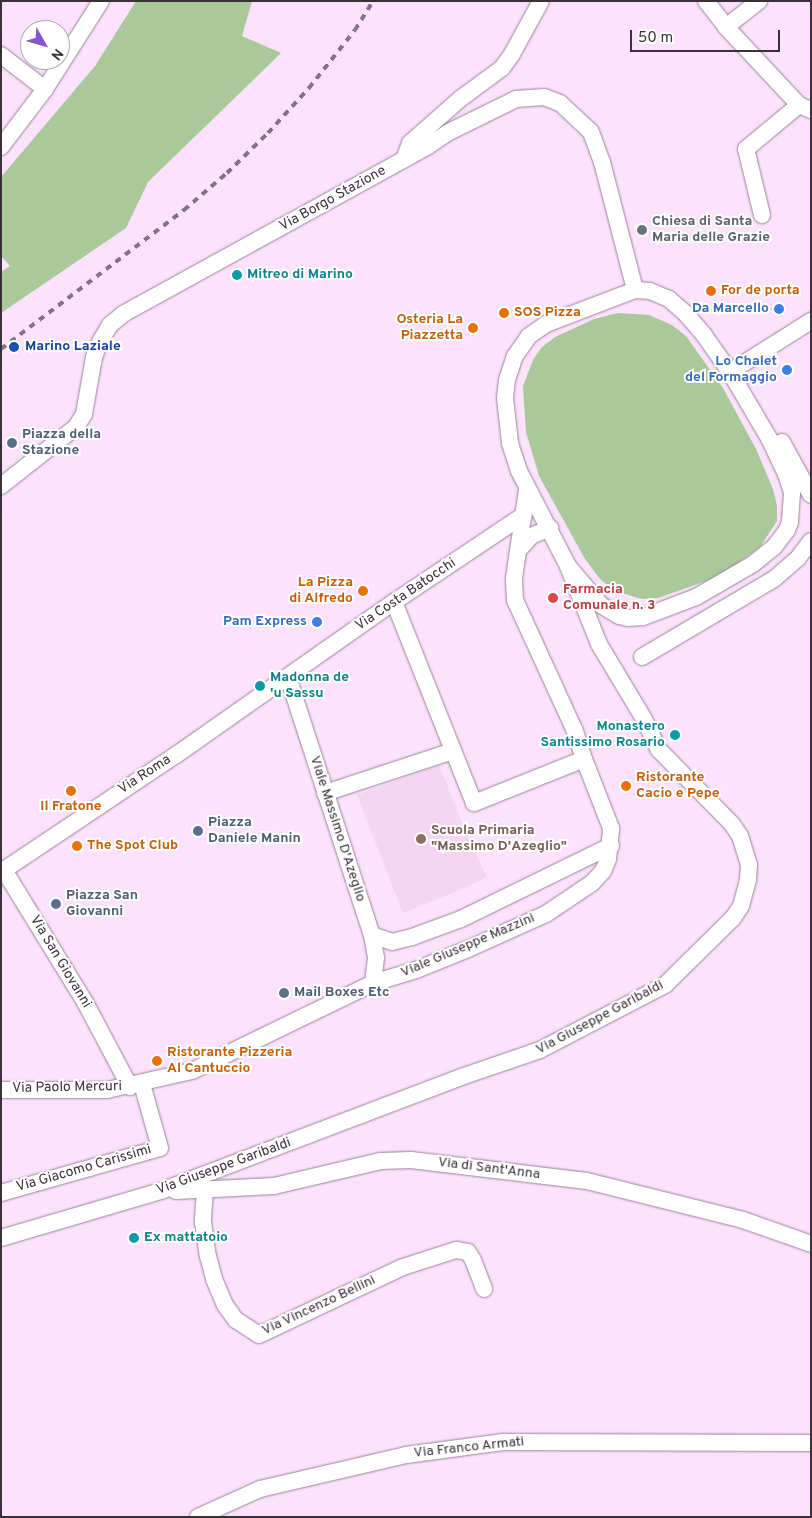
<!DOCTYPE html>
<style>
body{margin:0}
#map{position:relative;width:812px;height:1518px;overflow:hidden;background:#fce2fc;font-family:Overpass,sans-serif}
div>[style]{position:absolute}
.built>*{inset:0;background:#f4d5f4}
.green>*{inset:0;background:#a9c99b}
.roads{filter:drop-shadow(0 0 1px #998299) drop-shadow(0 0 1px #998299)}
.street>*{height:16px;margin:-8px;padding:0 8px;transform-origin:8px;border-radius:8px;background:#fff}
.rail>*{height:4px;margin-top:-2px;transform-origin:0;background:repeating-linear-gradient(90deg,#827282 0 6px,transparent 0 12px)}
.dots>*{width:14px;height:14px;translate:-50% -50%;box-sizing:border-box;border:2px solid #fff;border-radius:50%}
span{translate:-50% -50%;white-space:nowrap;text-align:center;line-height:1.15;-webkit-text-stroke:4px #fff;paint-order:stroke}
.street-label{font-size:14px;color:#3a303a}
.worship-label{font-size:14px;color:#5b616d;font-weight:700}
.left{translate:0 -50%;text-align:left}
.culture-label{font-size:14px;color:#0d838f;font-weight:700}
.right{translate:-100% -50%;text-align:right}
.food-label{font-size:14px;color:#c56008;font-weight:700}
.shop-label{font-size:14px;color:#366cbe;font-weight:700}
.transit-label{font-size:14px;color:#164399;font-weight:700}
.service-label{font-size:14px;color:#4e5e75;font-weight:700}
.health-label{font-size:14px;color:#be3a42;font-weight:700}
.education-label{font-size:14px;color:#785e54;font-weight:700}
.frame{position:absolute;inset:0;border:2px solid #3a303a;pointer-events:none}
.north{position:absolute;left:20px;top:20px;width:50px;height:50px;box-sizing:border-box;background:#fff;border:1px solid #b0acb0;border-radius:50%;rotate:128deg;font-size:14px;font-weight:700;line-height:20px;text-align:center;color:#3a303a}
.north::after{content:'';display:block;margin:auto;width:18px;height:22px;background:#8457d1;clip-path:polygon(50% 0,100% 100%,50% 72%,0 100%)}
.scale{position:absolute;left:630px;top:30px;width:150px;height:22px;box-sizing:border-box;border:2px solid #3a303a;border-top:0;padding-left:6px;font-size:15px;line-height:18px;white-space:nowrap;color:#3a303a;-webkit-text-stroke:4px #fff;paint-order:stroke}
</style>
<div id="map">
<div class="built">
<i style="clip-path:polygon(439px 765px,469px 840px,487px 877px,464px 888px,403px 913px,357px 795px)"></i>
</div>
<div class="green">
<i style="clip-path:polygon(136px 1px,252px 1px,242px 36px,281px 53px,148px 182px,126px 228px,1px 313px,1px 272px,10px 266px,1px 256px,1px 177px,95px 66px)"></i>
<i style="clip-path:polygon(618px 313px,649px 315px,672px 325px,686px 336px,723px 388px,756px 449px,773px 489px,777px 506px,777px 521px,760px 547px,720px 576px,658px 598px,642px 599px,615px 591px,600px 579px,585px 559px,539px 476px,526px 432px,523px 386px,533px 360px,542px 347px,555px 337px,594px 319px)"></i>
</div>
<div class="roads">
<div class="street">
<i style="left:706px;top:1px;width:33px;rotate:52deg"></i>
<i style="left:759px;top:1px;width:42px;rotate:141.8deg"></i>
<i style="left:726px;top:27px;width:107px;rotate:46.9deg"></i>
<i style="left:799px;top:105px;width:13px;rotate:23deg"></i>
<i style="left:1px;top:55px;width:56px;rotate:37.7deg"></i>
<i style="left:1px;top:147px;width:73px;rotate:-52.8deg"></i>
<i style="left:45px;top:89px;width:104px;rotate:-57.5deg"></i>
<i style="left:404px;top:159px;width:17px;rotate:-69deg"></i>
<i style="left:410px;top:143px;width:67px;rotate:-41.3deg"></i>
<i style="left:460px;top:99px;width:52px;rotate:-36.4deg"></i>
<i style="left:502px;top:68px;width:17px;rotate:-54deg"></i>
<i style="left:512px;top:54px;width:60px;rotate:-61.3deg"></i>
<i style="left:762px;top:215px;width:68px;rotate:-103.6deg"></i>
<i style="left:746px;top:149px;width:69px;rotate:-39.7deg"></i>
<i style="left:635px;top:290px;width:15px;rotate:4deg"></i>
<i style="left:650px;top:291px;width:21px;rotate:23deg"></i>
<i style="left:669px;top:299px;width:23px;rotate:41deg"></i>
<i style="left:686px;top:314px;width:28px;rotate:49deg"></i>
<i style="left:704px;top:335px;width:45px;rotate:54.9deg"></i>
<i style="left:730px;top:372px;width:79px;rotate:59.5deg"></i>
<i style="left:770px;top:440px;width:38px;rotate:65deg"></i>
<i style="left:786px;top:474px;width:20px;rotate:72deg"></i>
<i style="left:792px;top:493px;width:29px;rotate:94deg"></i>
<i style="left:790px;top:522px;width:9px;rotate:111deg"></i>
<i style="left:787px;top:530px;width:21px;rotate:127deg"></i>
<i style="left:774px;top:547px;width:27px;rotate:141deg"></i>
<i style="left:753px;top:564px;width:66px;rotate:149.9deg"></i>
<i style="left:696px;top:597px;width:57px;rotate:159.3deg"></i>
<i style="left:643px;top:617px;width:15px;rotate:176deg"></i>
<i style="left:628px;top:618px;width:9px;rotate:-167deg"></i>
<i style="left:619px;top:616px;width:21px;rotate:-149deg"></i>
<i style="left:601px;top:605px;width:51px;rotate:-130.2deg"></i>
<i style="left:568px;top:566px;width:107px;rotate:-117.3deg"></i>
<i style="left:519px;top:471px;width:29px;rotate:-108deg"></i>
<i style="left:510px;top:443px;width:45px;rotate:-96.3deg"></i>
<i style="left:505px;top:398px;width:18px;rotate:-84deg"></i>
<i style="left:507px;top:380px;width:25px;rotate:-72deg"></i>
<i style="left:515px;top:356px;width:24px;rotate:-55deg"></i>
<i style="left:529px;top:336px;width:21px;rotate:-35deg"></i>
<i style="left:546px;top:324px;width:95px;rotate:-20.9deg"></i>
<i style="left:730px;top:372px;width:96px;rotate:-32.2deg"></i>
<i style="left:782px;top:442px;width:60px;rotate:61.3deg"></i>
<i style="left:1px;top:486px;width:95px;rotate:-38.2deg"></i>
<i style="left:76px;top:427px;width:15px;rotate:-58deg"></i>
<i style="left:84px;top:414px;width:58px;rotate:-80deg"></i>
<i style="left:94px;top:357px;width:18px;rotate:-68deg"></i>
<i style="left:101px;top:340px;width:17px;rotate:-59deg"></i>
<i style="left:110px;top:325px;width:17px;rotate:-40deg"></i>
<i style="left:123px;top:314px;width:348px;rotate:-28.8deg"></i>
<i style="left:428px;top:146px;width:23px;rotate:-34deg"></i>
<i style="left:447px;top:133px;width:77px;rotate:-26.2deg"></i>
<i style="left:516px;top:99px;width:28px;rotate:-4deg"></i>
<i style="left:544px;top:97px;width:17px;rotate:21deg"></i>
<i style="left:560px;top:103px;width:42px;rotate:43.1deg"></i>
<i style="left:591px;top:132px;width:32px;rotate:70deg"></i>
<i style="left:602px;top:162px;width:132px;rotate:75.5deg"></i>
<i style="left:518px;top:551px;width:20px;rotate:-49deg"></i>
<i style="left:531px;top:536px;width:21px;rotate:-23deg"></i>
<i style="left:394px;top:602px;width:216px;rotate:68.3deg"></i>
<i style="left:474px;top:803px;width:118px;rotate:-21.8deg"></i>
<i style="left:642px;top:657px;width:153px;rotate:-30.6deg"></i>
<i style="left:774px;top:579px;width:32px;rotate:-41deg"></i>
<i style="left:798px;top:558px;width:21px;rotate:-53deg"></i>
<i style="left:288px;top:677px;width:271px;rotate:72deg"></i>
<i style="left:372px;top:935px;width:23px;rotate:80deg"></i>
<i style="left:376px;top:958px;width:25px;rotate:97deg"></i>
<i style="left:325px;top:793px;width:135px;rotate:-18.2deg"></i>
<i style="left:4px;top:870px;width:157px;rotate:58.5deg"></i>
<i style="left:86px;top:1004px;width:94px;rotate:62.1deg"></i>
<i style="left:1px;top:872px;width:211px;rotate:-33.8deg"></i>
<i style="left:176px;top:755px;width:266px;rotate:-35.1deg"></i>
<i style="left:394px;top:602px;width:156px;rotate:-33.8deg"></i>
<i style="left:372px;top:935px;width:21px;rotate:19deg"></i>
<i style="left:392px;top:942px;width:21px;rotate:-14deg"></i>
<i style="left:412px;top:937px;width:52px;rotate:-20.2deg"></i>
<i style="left:461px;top:919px;width:167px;rotate:-26deg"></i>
<i style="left:1px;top:1090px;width:106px"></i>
<i style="left:107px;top:1090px;width:87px;rotate:-12.6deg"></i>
<i style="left:192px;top:1071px;width:201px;rotate:-25.9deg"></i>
<i style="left:373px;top:983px;width:45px;rotate:-16.8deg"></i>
<i style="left:416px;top:970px;width:56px;rotate:-22deg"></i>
<i style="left:468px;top:949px;width:85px;rotate:-24.2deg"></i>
<i style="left:546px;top:914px;width:55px;rotate:-34deg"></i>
<i style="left:592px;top:883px;width:16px;rotate:-47deg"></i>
<i style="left:603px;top:871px;width:13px;rotate:-67deg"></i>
<i style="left:608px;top:859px;width:31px;rotate:-84deg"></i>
<i style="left:611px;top:828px;width:74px;rotate:-111.4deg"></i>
<i style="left:584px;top:759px;width:32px;rotate:-108deg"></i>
<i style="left:574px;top:729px;width:142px;rotate:-114.6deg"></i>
<i style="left:515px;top:600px;width:22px;rotate:-93deg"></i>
<i style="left:514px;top:578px;width:89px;rotate:-81.6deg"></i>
<i style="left:205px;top:1190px;width:32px;rotate:94deg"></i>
<i style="left:203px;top:1222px;width:34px;rotate:82deg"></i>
<i style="left:208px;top:1256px;width:24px;rotate:75deg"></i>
<i style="left:214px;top:1279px;width:28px;rotate:67deg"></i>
<i style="left:225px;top:1305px;width:19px;rotate:54deg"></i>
<i style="left:236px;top:1320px;width:27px;rotate:33deg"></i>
<i style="left:259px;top:1335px;width:159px;rotate:-25.3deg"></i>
<i style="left:403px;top:1267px;width:56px;rotate:-17.8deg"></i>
<i style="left:456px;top:1250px;width:12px;rotate:9deg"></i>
<i style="left:468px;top:1252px;width:9px;rotate:58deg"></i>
<i style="left:473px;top:1260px;width:31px;rotate:69deg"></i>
<i style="left:176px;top:1191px;width:98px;rotate:-2.9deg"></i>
<i style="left:274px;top:1186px;width:110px;rotate:-13.2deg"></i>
<i style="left:381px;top:1161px;width:30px;rotate:-2deg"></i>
<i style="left:411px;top:1160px;width:177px;rotate:6.8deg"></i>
<i style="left:587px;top:1181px;width:161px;rotate:14deg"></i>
<i style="left:743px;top:1220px;width:72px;rotate:19.4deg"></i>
<i style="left:1px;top:1193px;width:165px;rotate:-15.8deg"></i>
<i style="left:160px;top:1148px;width:66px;rotate:-105.7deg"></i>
<i style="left:1px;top:1238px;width:167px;rotate:-16.4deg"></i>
<i style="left:161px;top:1191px;width:321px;rotate:-20.8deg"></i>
<i style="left:461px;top:1077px;width:83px;rotate:-18.9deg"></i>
<i style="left:540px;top:1050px;width:141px;rotate:-27.5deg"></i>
<i style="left:665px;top:985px;width:95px;rotate:-44.6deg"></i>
<i style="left:733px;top:918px;width:14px;rotate:-56deg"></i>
<i style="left:741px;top:906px;width:28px;rotate:-75deg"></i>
<i style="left:748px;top:879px;width:14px;rotate:-86deg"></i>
<i style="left:749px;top:865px;width:30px;rotate:-107deg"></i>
<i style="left:740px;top:836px;width:14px;rotate:-124deg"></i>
<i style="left:732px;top:824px;width:104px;rotate:-134.6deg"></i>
<i style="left:659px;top:750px;width:34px;rotate:-116deg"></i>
<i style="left:644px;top:719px;width:87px;rotate:-121deg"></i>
<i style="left:599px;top:644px;width:84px;rotate:-111.7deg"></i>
<i style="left:198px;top:1517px;width:68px;rotate:-24.3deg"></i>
<i style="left:260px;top:1489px;width:150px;rotate:-13.1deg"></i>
<i style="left:406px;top:1455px;width:98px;rotate:-7.6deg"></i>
<i style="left:503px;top:1442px;width:308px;rotate:0.2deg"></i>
</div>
</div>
<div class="rail">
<i style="left:1px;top:349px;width:230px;rotate:-37.2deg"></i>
<i style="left:184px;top:210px;width:57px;rotate:-40.7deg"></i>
<i style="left:227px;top:173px;width:57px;rotate:-44.3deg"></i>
<i style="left:268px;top:133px;width:61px;rotate:-47.7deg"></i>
<i style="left:309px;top:88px;width:74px;rotate:-51.6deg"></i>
<i style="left:355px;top:30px;width:34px;rotate:-58deg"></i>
</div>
<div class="dots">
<i style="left:642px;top:230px;background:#6b7280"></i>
<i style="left:237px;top:275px;background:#0f9aa8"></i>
<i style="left:711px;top:291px;background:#e8710a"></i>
<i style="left:779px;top:309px;background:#3f7fe0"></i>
<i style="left:504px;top:313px;background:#e8710a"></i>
<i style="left:473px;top:328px;background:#e8710a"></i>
<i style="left:14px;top:347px;background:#1a4fb4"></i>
<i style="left:787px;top:370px;background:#3f7fe0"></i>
<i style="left:12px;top:443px;background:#5c6f8a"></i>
<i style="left:363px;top:591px;background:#e8710a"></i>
<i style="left:553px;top:598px;background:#e0444e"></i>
<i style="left:317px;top:622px;background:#3f7fe0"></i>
<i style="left:260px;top:686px;background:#0f9aa8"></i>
<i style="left:675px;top:735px;background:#0f9aa8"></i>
<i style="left:626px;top:786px;background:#e8710a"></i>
<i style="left:71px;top:791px;background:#e8710a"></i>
<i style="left:198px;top:831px;background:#5c6f8a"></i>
<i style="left:421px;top:839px;background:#8d6e63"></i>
<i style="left:77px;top:846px;background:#e8710a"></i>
<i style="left:56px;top:904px;background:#5c6f8a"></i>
<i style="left:284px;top:993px;background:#5c6f8a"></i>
<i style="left:157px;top:1061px;background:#e8710a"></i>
<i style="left:134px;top:1238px;background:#0f9aa8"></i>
</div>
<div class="street-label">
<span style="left:333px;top:199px;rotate:-29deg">Via Borgo Stazione</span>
<span style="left:406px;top:595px;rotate:-34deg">Via Costa Batocchi</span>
<span style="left:145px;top:775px;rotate:-33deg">Via Roma</span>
<span style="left:337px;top:829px;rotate:72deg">Viale Massimo D'Azeglio</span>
<span style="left:468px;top:946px;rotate:-23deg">Viale Giuseppe Mazzini</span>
<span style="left:60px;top:962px;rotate:59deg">Via San Giovanni</span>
<span style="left:600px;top:1018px;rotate:-28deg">Via Giuseppe Garibaldi</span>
<span style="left:67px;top:1088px;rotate:-1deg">Via Paolo Mercuri</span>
<span style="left:224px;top:1167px;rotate:-20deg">Via Giuseppe Garibaldi</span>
<span style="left:84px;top:1169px;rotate:-16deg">Via Giacomo Carissimi</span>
<span style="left:489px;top:1169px;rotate:7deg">Via di Sant'Anna</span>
<span style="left:319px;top:1306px;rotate:-25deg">Via Vincenzo Bellini</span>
<span style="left:469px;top:1448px;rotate:-6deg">Via Franco Armati</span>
</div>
<div class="worship-label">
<span class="left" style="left:652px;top:230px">Chiesa di Santa<br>Maria delle Grazie</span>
</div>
<div class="culture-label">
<span class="left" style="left:247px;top:275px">Mitreo di Marino</span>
<span class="left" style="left:270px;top:686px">Madonna de<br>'u Sassu</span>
<span class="right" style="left:665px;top:735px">Monastero<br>Santissimo Rosario</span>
<span class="left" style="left:144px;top:1238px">Ex mattatoio</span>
</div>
<div class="food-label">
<span class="left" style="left:721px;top:291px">For de porta</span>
<span class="left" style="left:514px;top:313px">SOS Pizza</span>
<span class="right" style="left:463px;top:328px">Osteria La<br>Piazzetta</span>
<span class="right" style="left:353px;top:591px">La Pizza<br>di Alfredo</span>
<span class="left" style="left:636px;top:786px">Ristorante<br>Cacio e Pepe</span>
<span style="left:71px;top:807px">Il Fratone</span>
<span class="left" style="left:87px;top:846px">The Spot Club</span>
<span class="left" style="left:167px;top:1061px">Ristorante Pizzeria<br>Al Cantuccio</span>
</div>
<div class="shop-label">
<span class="right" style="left:769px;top:309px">Da Marcello</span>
<span class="right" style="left:777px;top:370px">Lo Chalet<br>del Formaggio</span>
<span class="right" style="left:307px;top:622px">Pam Express</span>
</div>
<div class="transit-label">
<span class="left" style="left:25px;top:347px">Marino Laziale</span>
</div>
<div class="service-label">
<span class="left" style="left:22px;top:443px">Piazza della<br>Stazione</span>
<span class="left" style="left:208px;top:831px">Piazza<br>Daniele Manin</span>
<span class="left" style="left:66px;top:904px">Piazza San<br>Giovanni</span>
<span class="left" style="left:294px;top:993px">Mail Boxes Etc</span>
</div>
<div class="health-label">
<span class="left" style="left:563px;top:598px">Farmacia<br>Comunale n. 3</span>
</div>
<div class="education-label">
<span class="left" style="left:431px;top:839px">Scuola Primaria<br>"Massimo D'Azeglio"</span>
</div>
<div class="frame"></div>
<div class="north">N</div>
<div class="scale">50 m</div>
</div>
